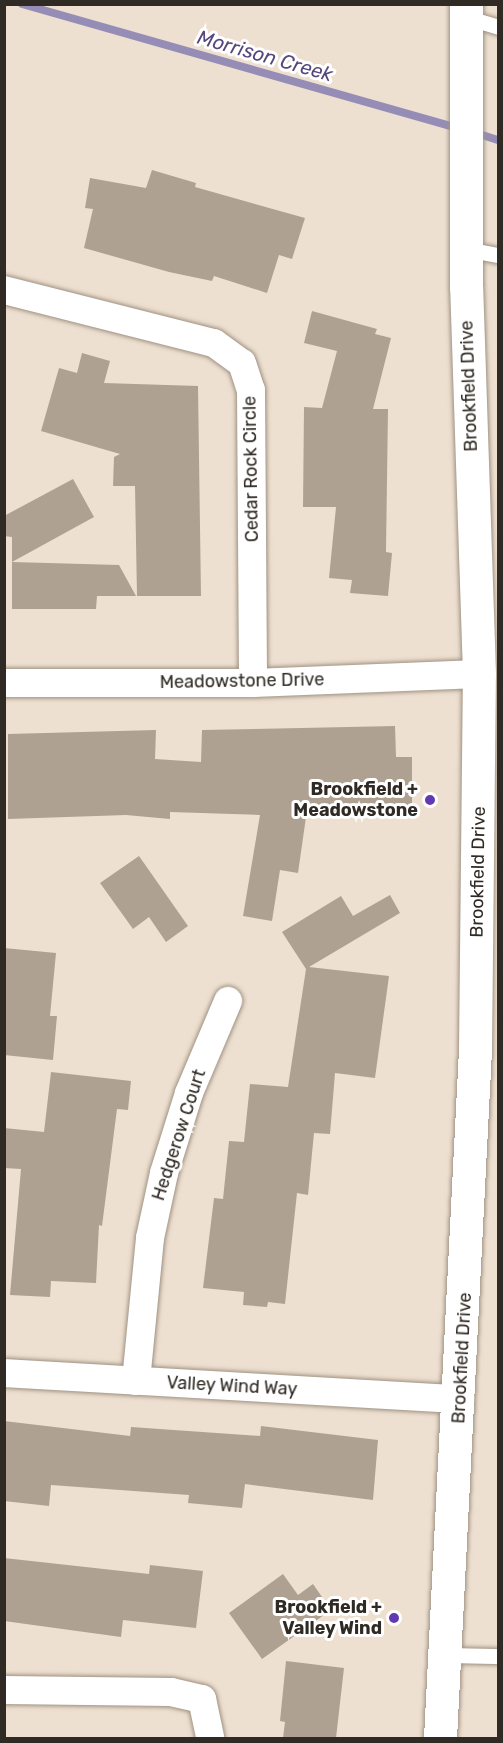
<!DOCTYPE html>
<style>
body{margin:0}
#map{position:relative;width:503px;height:1743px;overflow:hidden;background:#eee0d0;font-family:Rubik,sans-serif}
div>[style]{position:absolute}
.stream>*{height:8px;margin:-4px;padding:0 4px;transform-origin:4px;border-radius:4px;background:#968db6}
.building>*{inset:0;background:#aea192}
.roads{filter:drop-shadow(0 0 2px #9f9283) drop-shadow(0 0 2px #9f9283)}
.service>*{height:15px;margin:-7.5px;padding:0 7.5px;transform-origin:7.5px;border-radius:7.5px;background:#fff}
.minor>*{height:28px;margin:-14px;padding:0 14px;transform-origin:14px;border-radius:14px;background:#fff}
.tertiary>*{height:33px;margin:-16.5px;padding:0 16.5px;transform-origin:16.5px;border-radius:16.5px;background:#fff}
.dots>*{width:16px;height:16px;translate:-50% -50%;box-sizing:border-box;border:3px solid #fff;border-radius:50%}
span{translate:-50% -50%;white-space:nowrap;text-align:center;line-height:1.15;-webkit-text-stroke:6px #fff;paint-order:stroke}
.street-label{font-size:18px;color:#2f2a24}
.poi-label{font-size:18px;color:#2f2a24;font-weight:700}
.right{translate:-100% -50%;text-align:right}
.water-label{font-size:20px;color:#55467d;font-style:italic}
.frame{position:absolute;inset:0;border:6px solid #2f2a24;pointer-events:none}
</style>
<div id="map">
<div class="stream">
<i style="left:22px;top:4px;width:456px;rotate:15.9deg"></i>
<i style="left:473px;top:132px;width:26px;rotate:18deg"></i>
</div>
<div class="building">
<i style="clip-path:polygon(152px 170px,196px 183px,195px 187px,305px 218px,292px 259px,279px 255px,267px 293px,214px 276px,212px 281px,169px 272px,84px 248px,93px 209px,85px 208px,90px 178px,146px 188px)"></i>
<i style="clip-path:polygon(312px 311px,377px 329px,375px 334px,391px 338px,373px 409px,388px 409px,386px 552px,392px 553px,388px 596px,350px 593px,352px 580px,329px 578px,336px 507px,303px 507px,304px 407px,322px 408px,337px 351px,304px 343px)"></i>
<i style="clip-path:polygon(82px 353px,110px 361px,104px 383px,198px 386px,201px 596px,137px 596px,135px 486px,113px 486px,114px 457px,120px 454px,41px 431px,59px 368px,77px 373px)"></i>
<i style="clip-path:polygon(73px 479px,94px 517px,12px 562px,12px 537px,4px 536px,4px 516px)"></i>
<i style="clip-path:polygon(12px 562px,119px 565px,136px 596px,97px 596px,96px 609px,12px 609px)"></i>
<i style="clip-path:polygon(395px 726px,396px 757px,412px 757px,412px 812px,306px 817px,298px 873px,280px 870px,272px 921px,243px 916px,260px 815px,170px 812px,170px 819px,126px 815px,8px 819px,8px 734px,156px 730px,155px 759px,201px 762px,202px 730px)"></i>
<i style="clip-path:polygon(139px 856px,188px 926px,166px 942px,149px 917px,133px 929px,100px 883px)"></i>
<i style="clip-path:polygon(390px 895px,400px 913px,309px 967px,389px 976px,375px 1078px,335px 1073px,330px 1134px,314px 1133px,308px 1195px,297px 1193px,285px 1304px,268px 1302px,267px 1307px,243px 1305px,244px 1292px,203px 1288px,214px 1198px,223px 1199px,229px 1141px,244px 1142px,250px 1084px,288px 1087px,306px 969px,282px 932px,341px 896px,353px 916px)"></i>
<i style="clip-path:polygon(4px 948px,56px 953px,50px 1016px,57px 1016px,53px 1060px,4px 1055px)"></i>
<i style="clip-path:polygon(51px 1072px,131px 1081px,128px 1110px,117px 1109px,102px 1226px,99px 1225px,96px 1283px,51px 1281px,50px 1297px,10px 1295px,21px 1169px,4px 1168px,4px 1128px,44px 1132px)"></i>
<i style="clip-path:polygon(4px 1421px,130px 1436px,131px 1427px,260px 1436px,261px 1426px,378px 1440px,373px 1500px,245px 1484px,242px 1508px,188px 1503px,189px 1495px,51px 1485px,49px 1506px,4px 1501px)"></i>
<i style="clip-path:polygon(4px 1558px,149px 1574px,150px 1565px,203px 1571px,196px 1628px,123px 1620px,121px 1637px,4px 1621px)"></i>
<i style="clip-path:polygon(283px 1574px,298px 1595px,313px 1584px,331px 1610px,262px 1659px,229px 1613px)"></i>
<i style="clip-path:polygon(286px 1661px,344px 1668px,336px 1738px,283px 1738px,285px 1722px,280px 1721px)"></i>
</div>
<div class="roads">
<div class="service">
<i style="left:466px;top:17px;width:34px;rotate:17deg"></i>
<i style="left:466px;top:249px;width:33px;rotate:11deg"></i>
<i style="left:444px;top:1655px;width:54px;rotate:1.1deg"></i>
</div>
<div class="minor">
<i style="left:4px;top:290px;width:217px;rotate:14.2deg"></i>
<i style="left:214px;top:343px;width:34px;rotate:36deg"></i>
<i style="left:242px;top:363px;width:28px;rotate:72deg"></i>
<i style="left:251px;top:390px;width:293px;rotate:89.6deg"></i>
<i style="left:4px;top:683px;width:249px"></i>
<i style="left:253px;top:683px;width:226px;rotate:-2.3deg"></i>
<i style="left:4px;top:1373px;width:457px;rotate:3.3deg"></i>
<i style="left:136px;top:1381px;width:144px;rotate:-84.4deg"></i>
<i style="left:150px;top:1238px;width:66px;rotate:-77.8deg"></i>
<i style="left:164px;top:1173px;width:84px;rotate:-72.6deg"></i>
<i style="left:189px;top:1093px;width:100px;rotate:-67deg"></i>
<i style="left:4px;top:1690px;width:167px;rotate:0.7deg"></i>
<i style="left:171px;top:1692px;width:32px;rotate:13deg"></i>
<i style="left:202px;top:1699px;width:40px;rotate:78deg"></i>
</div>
<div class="tertiary">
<i style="left:440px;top:1738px;width:690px;rotate:-87.09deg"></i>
<i style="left:475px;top:1049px;width:375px;rotate:-89.4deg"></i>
<i style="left:479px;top:674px;width:387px;rotate:-91.9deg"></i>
<i style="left:466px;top:287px;width:283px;rotate:-90deg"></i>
</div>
</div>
<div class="dots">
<i style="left:430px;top:800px;background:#6339b1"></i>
<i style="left:394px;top:1618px;background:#6339b1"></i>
</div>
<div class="street-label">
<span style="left:469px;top:386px;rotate:-92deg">Brookfield Drive</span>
<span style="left:251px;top:469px;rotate:-91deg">Cedar Rock Circle</span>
<span style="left:242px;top:681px;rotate:-1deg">Meadowstone Drive</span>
<span style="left:478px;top:872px;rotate:-89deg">Brookfield Drive</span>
<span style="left:179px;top:1135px;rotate:-72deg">Hedgerow Court</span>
<span style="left:462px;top:1358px;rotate:-87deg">Brookfield Drive</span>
<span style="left:232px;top:1386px;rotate:3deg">Valley Wind Way</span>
</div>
<div class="poi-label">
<span class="right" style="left:418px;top:800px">Brookfield +<br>Meadowstone</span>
<span class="right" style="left:382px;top:1618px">Brookfield +<br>Valley Wind</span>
</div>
<div class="water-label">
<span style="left:265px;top:56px;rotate:16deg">Morrison Creek</span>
</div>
<div class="frame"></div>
</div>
